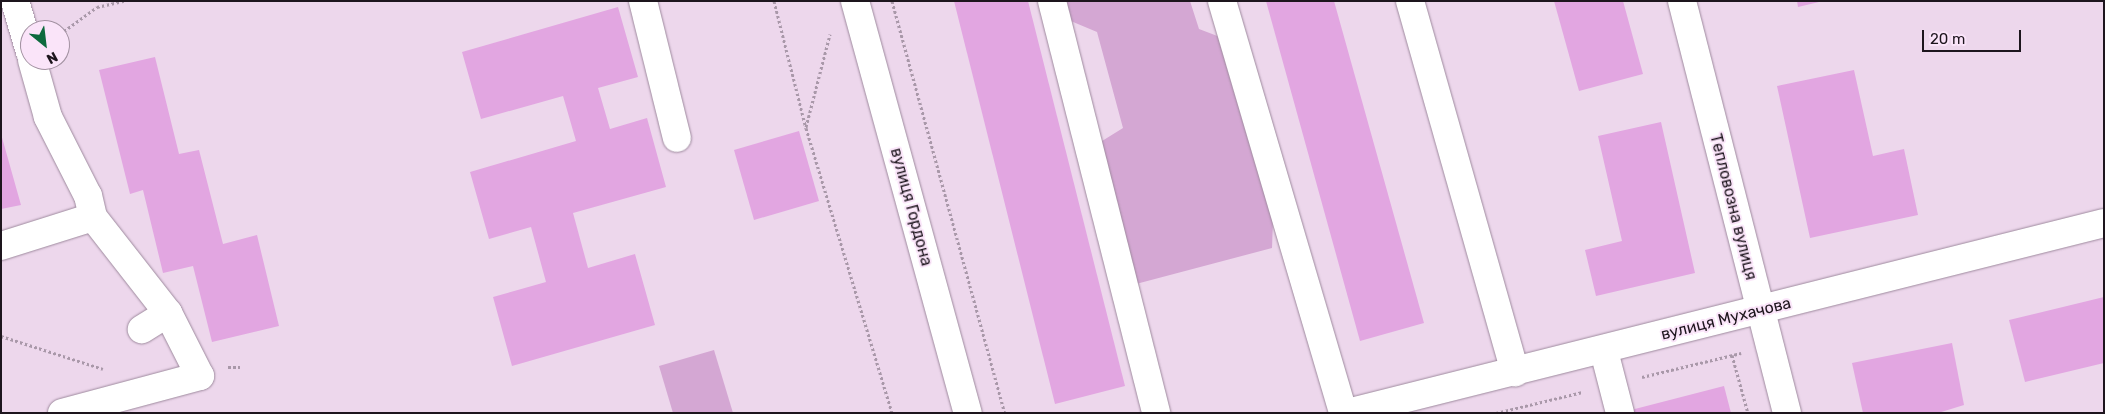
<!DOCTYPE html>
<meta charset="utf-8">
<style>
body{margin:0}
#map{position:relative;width:2105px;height:414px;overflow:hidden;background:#edd7ec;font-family:Rubik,sans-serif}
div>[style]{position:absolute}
.green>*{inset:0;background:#d4a7d3}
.building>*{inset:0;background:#e2a6e1}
.path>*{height:3px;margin-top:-1.5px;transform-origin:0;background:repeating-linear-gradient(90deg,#a998a9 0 2.5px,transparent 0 5px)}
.roads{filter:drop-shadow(0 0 1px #9e8a9e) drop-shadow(0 0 1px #9e8a9e)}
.minor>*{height:28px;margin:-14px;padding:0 14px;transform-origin:14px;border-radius:14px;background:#fff}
span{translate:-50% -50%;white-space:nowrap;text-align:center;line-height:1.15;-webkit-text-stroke:4px #fae4f9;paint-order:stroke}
.street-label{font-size:16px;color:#1d151d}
.frame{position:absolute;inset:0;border:2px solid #1d151d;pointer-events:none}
.north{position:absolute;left:20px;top:20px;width:50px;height:50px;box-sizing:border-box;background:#fae4f9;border:1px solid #a291a1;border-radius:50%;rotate:151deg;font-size:14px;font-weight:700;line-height:20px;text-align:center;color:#1d151d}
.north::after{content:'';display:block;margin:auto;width:18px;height:22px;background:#0d6a3e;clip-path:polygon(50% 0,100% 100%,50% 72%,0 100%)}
.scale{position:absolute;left:1922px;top:30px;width:99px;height:22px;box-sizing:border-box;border:2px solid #1d151d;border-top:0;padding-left:6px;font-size:15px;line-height:18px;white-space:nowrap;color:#1d151d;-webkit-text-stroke:4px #fae4f9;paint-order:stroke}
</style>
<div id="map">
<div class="green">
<i style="clip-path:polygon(1062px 1px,1190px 1px,1199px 29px,1220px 37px,1273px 220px,1272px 248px,1136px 284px,1094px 146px,1123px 128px,1097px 32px,1066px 19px)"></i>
<i style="clip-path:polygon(714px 350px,733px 413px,673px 413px,659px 366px)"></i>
</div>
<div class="building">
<i style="clip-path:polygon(954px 1px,1028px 1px,1125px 386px,1055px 404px)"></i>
<i style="clip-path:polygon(1266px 1px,1334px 1px,1424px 323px,1360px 341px)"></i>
<i style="clip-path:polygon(1554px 1px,1623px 1px,1643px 74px,1579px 91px)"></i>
<i style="clip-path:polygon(1797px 1px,1819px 1px,1819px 2px,1798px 7px)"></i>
<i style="clip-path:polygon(618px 7px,638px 77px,598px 88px,610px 129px,647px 118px,666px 187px,573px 213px,588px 268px,635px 254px,655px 325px,512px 366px,493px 297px,546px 282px,531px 227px,489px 239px,470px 172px,576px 141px,563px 96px,481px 119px,462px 52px)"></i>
<i style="clip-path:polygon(155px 57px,179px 154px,199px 150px,223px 244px,257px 235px,279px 326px,212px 342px,193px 266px,163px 273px,143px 190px,130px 194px,99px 70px)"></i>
<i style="clip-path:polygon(1854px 70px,1873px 156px,1904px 149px,1918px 215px,1810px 238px,1777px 86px)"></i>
<i style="clip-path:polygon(1661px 122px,1695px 273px,1596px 296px,1585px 250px,1622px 241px,1598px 136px)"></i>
<i style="clip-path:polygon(799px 131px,819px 201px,754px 220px,734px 150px)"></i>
<i style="clip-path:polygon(1px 134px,21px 205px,1px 209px)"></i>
<i style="clip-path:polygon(2104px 297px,2104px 363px,2025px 382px,2009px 320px)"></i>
<i style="clip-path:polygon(1952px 343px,1964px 405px,1938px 413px,1863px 413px,1852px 363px)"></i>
<i style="clip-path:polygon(1724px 386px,1731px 413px,1632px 413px,1631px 410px)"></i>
</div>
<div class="path">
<i style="left:774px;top:1px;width:131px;rotate:75.9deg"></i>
<i style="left:806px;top:128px;width:298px;rotate:73.2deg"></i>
<i style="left:892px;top:1px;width:427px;rotate:74.7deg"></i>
<i style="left:60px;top:34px;width:46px;rotate:-36.1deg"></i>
<i style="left:97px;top:7px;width:28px;rotate:-13deg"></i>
<i style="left:806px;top:127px;width:96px;rotate:-75.5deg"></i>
<i style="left:1px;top:336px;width:107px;rotate:17.9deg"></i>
<i style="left:1732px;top:355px;width:60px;rotate:74.6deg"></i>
<i style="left:228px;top:367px;width:12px"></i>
<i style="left:1642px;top:377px;width:102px;rotate:-13.6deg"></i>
<i style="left:1496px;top:413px;width:89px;rotate:-13.6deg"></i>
</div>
<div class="roads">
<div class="minor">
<i style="left:15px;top:1px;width:53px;rotate:73.6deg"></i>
<i style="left:643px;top:1px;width:141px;rotate:76.1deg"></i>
<i style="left:855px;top:1px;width:427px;rotate:74.7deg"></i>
<i style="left:1052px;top:1px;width:425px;rotate:75.8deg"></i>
<i style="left:1222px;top:1px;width:429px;rotate:73.6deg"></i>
<i style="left:1410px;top:1px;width:386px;rotate:74.2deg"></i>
<i style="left:1682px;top:1px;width:425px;rotate:75.7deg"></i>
<i style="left:93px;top:217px;width:122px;rotate:52deg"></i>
<i style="left:1px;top:246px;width:96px;rotate:-17.5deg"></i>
<i style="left:93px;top:217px;width:22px;rotate:-103deg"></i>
<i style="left:88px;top:196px;width:89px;rotate:-116.9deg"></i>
<i style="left:48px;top:117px;width:59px;rotate:-105.7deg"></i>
<i style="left:1604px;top:351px;width:64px;rotate:75.5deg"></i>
<i style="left:62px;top:413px;width:143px;rotate:-15deg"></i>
<i style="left:200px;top:376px;width:71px;rotate:-116.9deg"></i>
<i style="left:168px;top:313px;width:31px;rotate:148deg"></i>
<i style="left:1347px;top:413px;width:780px;rotate:-14.09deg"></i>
</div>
</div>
<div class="street-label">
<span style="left:911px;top:207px;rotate:75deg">вулиця Гордона</span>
<span style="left:1733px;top:207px;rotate:76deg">Тепловозна вулиця</span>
<span style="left:1726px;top:319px;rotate:-14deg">вулиця Мухачова</span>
</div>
<div class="frame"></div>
<div class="north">N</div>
<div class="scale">20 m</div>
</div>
